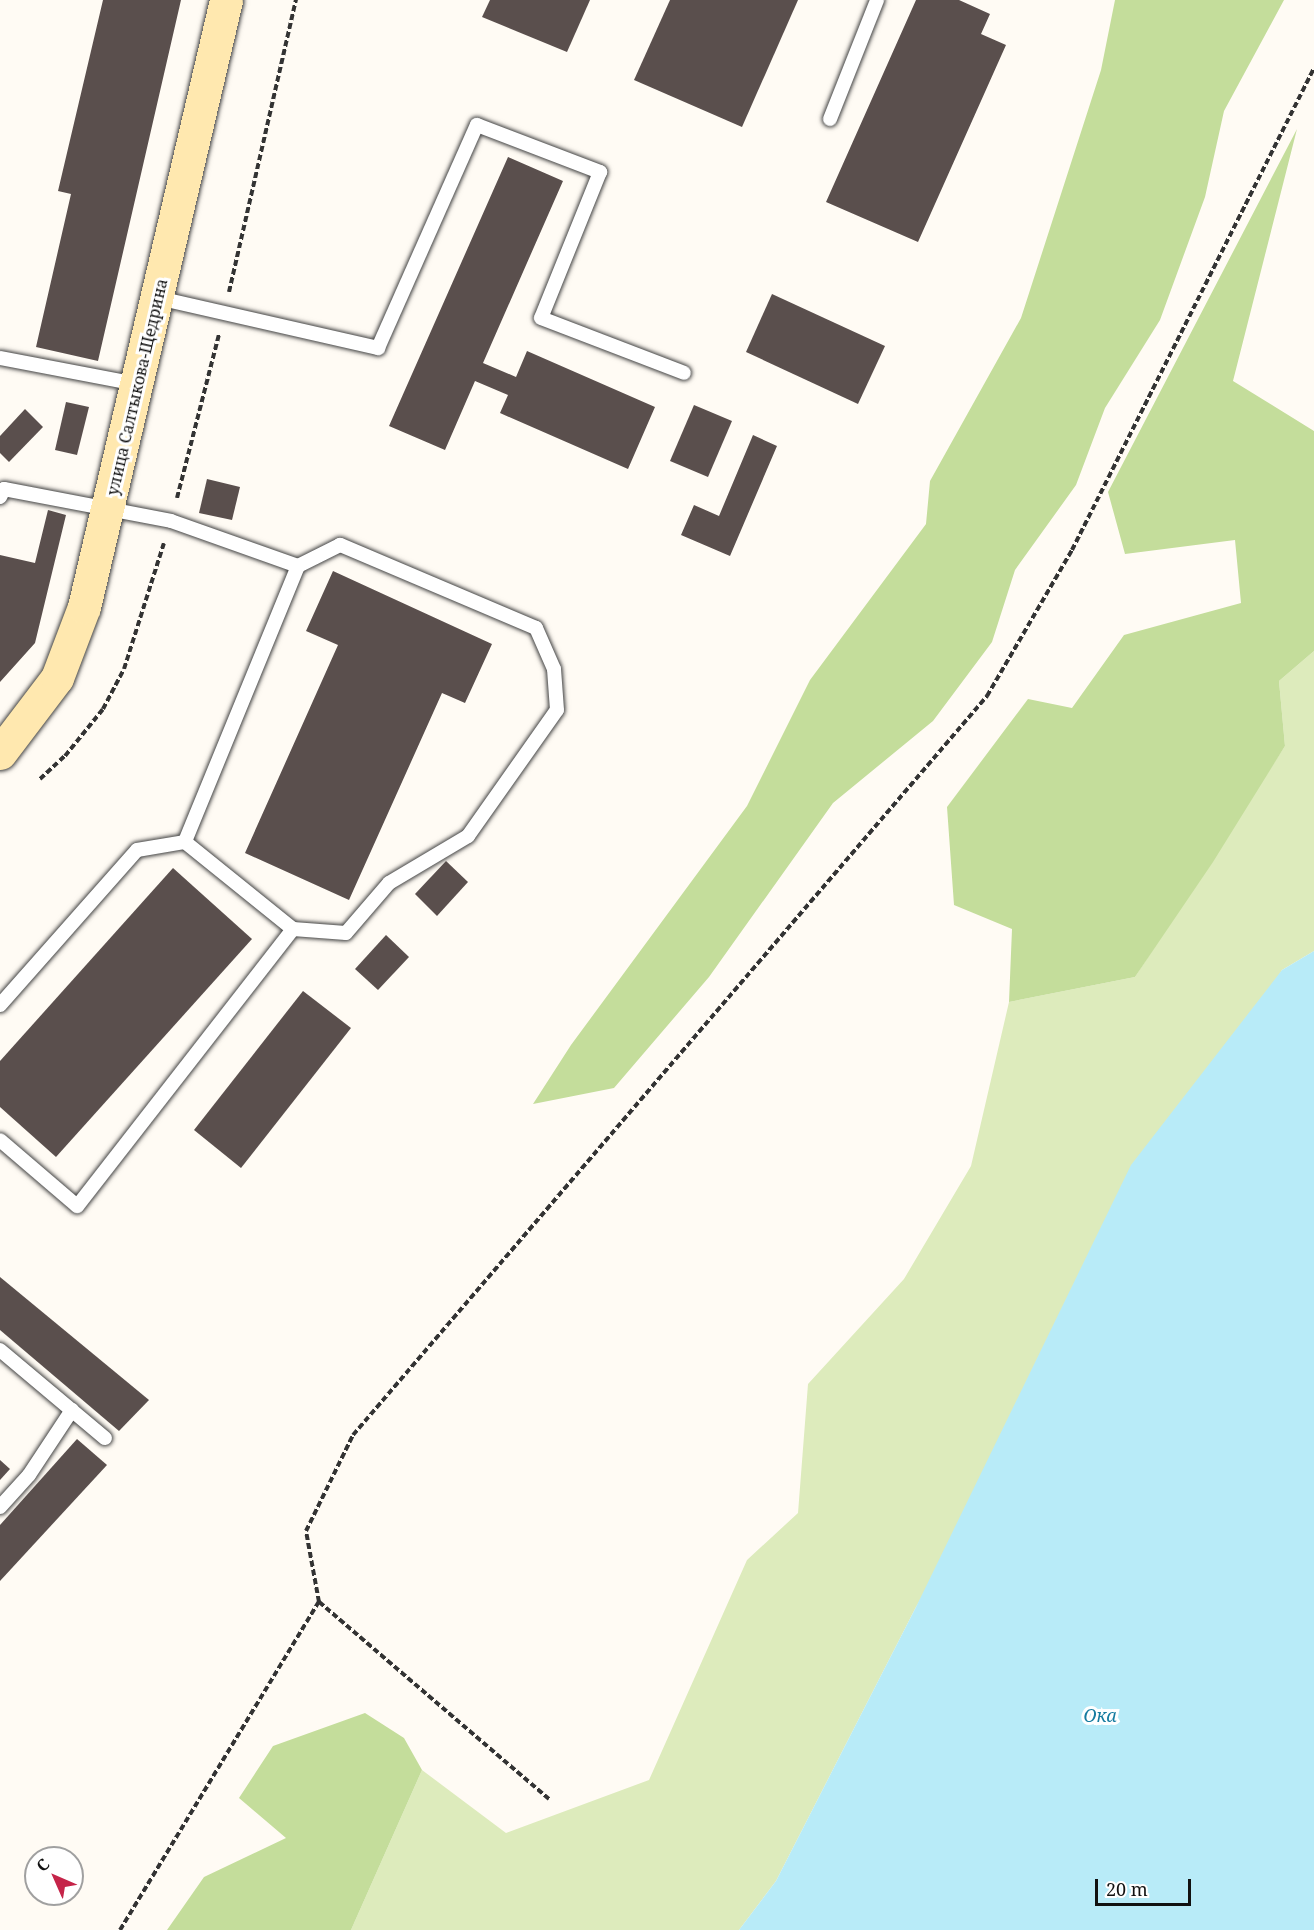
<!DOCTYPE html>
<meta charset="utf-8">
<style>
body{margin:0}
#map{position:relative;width:1314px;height:1930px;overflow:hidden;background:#fffbf4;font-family:"Noto Serif",serif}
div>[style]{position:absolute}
.green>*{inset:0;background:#ddebbc}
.forest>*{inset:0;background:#c4dd9b}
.water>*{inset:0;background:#b8ebf8}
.building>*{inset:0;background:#5a4f4d}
.path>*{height:4px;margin-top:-2px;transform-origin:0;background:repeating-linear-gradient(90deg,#333 0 6px,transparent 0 9px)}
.roads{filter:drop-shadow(0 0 2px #444) drop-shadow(0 0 2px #444)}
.service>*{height:14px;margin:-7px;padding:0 7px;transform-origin:7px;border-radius:7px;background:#fff}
.secondary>*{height:33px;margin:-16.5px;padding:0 16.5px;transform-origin:16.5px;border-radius:16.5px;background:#ffe8af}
span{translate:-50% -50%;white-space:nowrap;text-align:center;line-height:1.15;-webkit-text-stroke:6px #fff;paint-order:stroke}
.street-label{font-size:16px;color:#111}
.water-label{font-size:18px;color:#157ba0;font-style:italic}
.north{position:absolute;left:24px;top:1846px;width:60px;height:60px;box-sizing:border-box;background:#fff;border:2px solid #a0a0a0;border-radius:50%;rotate:315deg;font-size:16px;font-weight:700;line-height:24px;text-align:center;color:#111}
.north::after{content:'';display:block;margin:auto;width:21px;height:27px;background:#c52449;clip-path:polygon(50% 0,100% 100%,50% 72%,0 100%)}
.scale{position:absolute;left:1095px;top:1879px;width:96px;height:27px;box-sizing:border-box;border:3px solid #111;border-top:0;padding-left:8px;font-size:18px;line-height:21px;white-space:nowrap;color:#111;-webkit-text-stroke:4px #fff;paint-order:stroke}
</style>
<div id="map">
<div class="green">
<i style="clip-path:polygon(1314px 651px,1314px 951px,1282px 970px,916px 1607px,776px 1881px,739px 1930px,351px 1930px,422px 1770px,506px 1833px,649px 1780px,747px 1560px,798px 1513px,808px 1384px,904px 1279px,971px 1166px,1009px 1002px,1135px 977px,1285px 746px,1279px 681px)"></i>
</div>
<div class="forest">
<i style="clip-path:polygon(1115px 0,1284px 0,1224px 111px,1205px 197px,1160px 320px,1105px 408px,1076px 485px,1015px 570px,992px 642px,933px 721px,833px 803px,709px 977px,614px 1088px,533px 1104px,571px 1045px,747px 806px,810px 680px,926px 524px,930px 481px,1021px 318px,1101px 70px)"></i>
<i style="clip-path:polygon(1297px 129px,1233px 381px,1314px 431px,1314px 651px,1279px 681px,1285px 746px,1213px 862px,1135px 977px,1009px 1002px,1012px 929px,954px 905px,947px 807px,1028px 699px,1072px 708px,1124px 635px,1241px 603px,1235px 540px,1125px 554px,1108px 492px)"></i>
<i style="clip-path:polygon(365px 1713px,404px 1738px,422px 1770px,351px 1930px,167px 1930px,204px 1877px,286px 1838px,239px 1798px,273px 1746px)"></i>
</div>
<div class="water">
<i style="clip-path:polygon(1314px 951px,1314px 1930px,739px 1930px,776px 1881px,916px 1607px,1131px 1165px,1282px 970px)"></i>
</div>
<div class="building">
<i style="clip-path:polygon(103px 0,181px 0,98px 361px,36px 347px,71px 194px,58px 191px)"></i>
<i style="clip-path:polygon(490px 0,590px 0,567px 52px,482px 17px)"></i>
<i style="clip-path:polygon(670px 0,798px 0,742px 127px,634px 80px)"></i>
<i style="clip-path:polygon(916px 0,959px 0,990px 14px,981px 34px,1006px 45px,918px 242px,826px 202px)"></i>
<i style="clip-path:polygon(508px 157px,563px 181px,483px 363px,516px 377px,527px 351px,655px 407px,628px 469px,500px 413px,508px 395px,475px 381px,445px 450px,389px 426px)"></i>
<i style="clip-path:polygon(772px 294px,885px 346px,858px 404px,746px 352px)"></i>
<i style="clip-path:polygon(66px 402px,89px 407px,77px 455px,55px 450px)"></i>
<i style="clip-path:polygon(694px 405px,732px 421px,708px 477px,670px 461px)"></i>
<i style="clip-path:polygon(25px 409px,43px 427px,9px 462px,0 453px,0 436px)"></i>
<i style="clip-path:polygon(753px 435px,777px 446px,730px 556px,681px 535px,694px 505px,719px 516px)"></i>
<i style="clip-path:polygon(207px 479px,240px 487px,232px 520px,199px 513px)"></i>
<i style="clip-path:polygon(48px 510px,66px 515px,35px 643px,0 682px,0 555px,35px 563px)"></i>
<i style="clip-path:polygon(333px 571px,492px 644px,465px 703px,442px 693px,349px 900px,245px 853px,338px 645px,306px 631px)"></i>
<i style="clip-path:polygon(446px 861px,468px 882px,437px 916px,415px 894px)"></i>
<i style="clip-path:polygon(173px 868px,252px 939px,56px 1157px,0 1107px,0 1061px)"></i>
<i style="clip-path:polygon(386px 935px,409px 957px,378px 990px,355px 969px)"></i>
<i style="clip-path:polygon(303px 991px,351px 1028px,241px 1168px,194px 1130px)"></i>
<i style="clip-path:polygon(0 1277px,149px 1400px,119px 1431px,0 1330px)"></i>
<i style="clip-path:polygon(77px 1439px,107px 1465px,0 1581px,0 1525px)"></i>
<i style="clip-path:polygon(0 1460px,10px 1469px,0 1480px)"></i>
</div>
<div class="path">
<i style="left:229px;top:292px;width:300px;rotate:-77.1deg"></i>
<i style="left:177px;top:498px;width:169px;rotate:-75.6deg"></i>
<i style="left:40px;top:779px;width:34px;rotate:-43deg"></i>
<i style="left:65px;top:756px;width:60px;rotate:-51deg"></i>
<i style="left:103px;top:709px;width:45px;rotate:-62.3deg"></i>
<i style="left:124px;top:669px;width:132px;rotate:-72.4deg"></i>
<i style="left:549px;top:1799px;width:303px;rotate:-139.4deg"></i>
<i style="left:319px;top:1602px;width:72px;rotate:-100.4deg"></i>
<i style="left:306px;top:1531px;width:107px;rotate:-63.9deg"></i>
<i style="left:353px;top:1435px;width:974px;rotate:-49.37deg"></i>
<i style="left:987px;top:696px;width:169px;rotate:-59.8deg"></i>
<i style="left:1072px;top:550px;width:539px;rotate:-63.34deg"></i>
<i style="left:120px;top:1930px;width:384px;rotate:-58.8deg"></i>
</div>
<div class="roads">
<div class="service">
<i style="left:830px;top:119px;width:128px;rotate:-68.4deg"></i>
<i style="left:158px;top:298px;width:226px;rotate:12.8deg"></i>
<i style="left:378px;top:348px;width:244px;rotate:-66.1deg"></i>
<i style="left:477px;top:125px;width:132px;rotate:20.9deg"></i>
<i style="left:600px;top:172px;width:157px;rotate:112deg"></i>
<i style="left:541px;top:318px;width:153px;rotate:21deg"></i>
<i style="left:0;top:358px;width:138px;rotate:10.8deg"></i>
<i style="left:0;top:497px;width:9px;rotate:-63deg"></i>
<i style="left:4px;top:489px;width:170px;rotate:10.8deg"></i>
<i style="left:171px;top:521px;width:135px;rotate:19.5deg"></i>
<i style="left:298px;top:566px;width:298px;rotate:112.3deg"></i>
<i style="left:185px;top:842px;width:139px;rotate:38.9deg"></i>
<i style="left:293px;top:929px;width:351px;rotate:127.9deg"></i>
<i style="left:77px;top:1206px;width:101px;rotate:-139.4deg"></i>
<i style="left:293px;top:929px;width:53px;rotate:4.3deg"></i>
<i style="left:346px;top:933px;width:66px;rotate:-49.3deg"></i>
<i style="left:389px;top:883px;width:92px;rotate:-30.7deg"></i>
<i style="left:468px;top:836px;width:154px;rotate:-54.8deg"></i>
<i style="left:557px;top:710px;width:41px;rotate:-94.2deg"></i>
<i style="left:554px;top:669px;width:45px;rotate:-113.7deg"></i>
<i style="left:536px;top:628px;width:213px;rotate:-157deg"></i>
<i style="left:340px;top:545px;width:47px;rotate:153.4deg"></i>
<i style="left:0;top:1005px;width:207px;rotate:-48.5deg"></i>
<i style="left:137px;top:850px;width:49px;rotate:-9.5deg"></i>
<i style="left:0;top:1350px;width:137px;rotate:40deg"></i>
<i style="left:0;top:1507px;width:43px;rotate:-47.8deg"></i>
<i style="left:29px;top:1475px;width:78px;rotate:-56.5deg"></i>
</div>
<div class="secondary">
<i style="left:0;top:753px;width:94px;rotate:-52.8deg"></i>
<i style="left:57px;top:678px;width:76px;rotate:-69.2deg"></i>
<i style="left:84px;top:607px;width:623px;rotate:-76.83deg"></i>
</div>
</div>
<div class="street-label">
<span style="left:137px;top:387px;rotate:-77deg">улица Салтыкова-Щедрина</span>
</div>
<div class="water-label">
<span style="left:1100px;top:1715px">Ока</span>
</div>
<div class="north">С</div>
<div class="scale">20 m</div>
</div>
